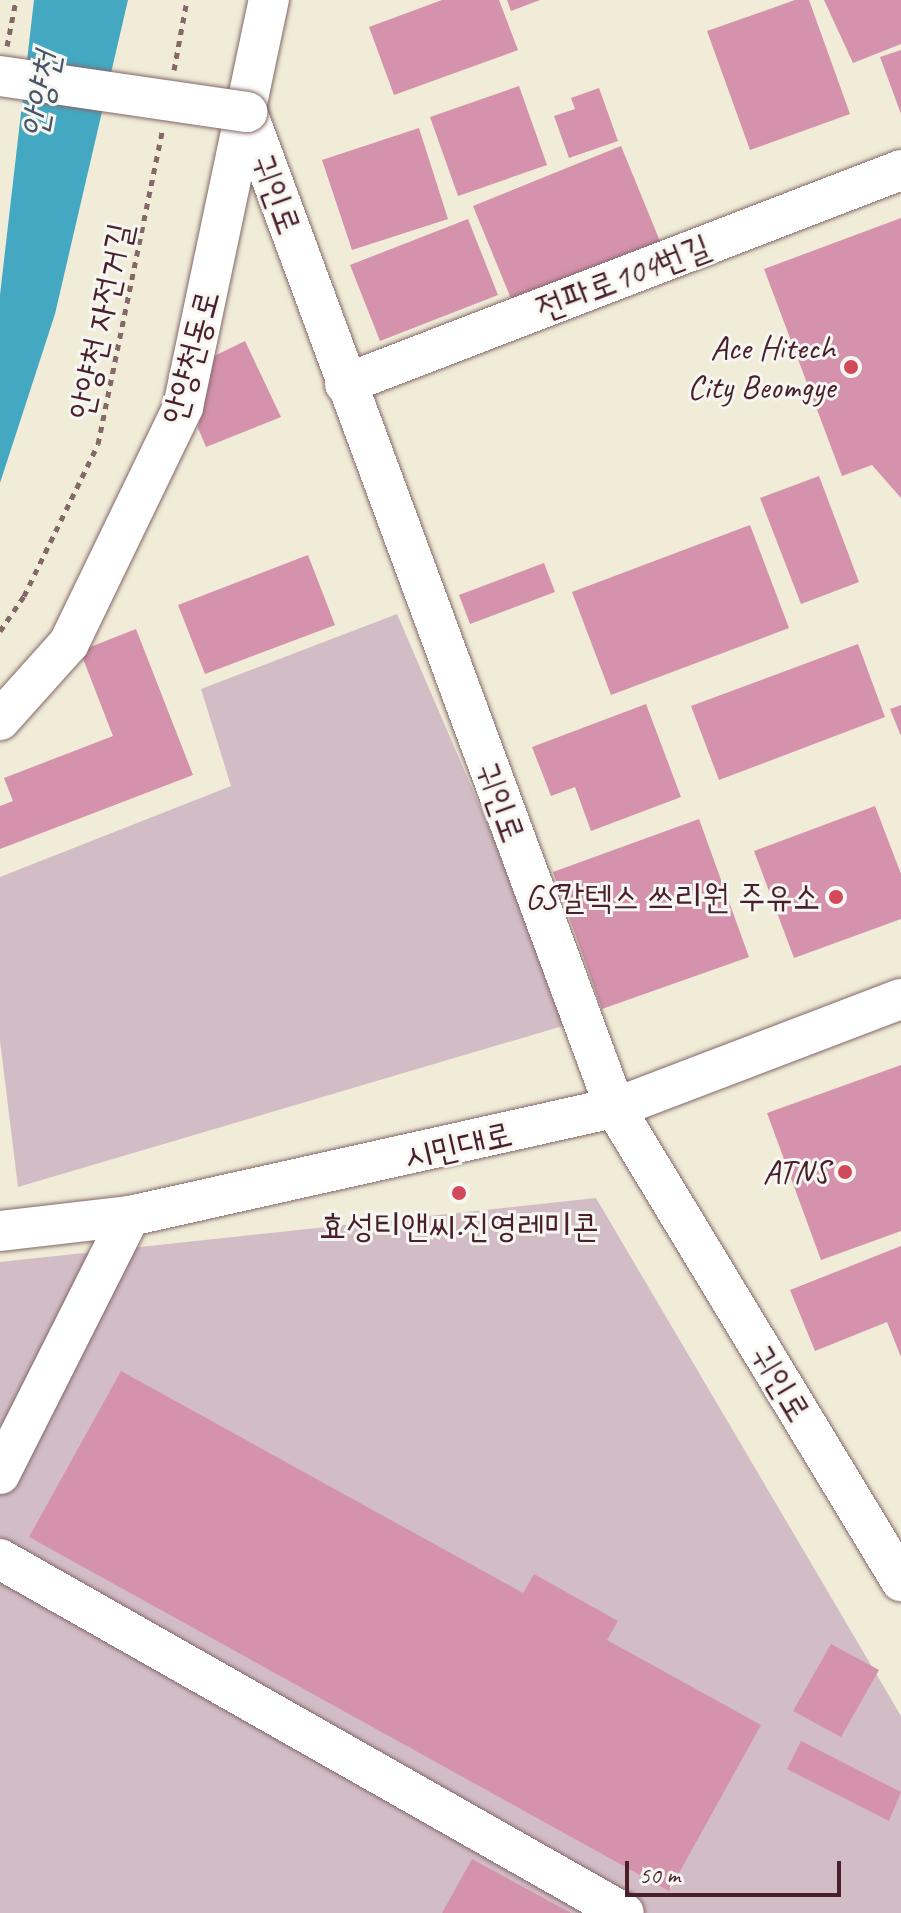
<!DOCTYPE html>
<meta charset="utf-8">
<style>
body{margin:0}
#map{position:relative;width:901px;height:1913px;overflow:hidden;background:#f0ecd8;font-family:Caveat,"Poor Story",sans-serif}
div>[style]{position:absolute}
.industrial>*{inset:0;background:#d2bdc6}
.water>*{inset:0;background:#44a8c3}
.building>*{inset:0;background:#d492ad}
.path>*{height:5px;margin-top:-2.5px;transform-origin:0;background:repeating-linear-gradient(90deg,#846768 0 6px,transparent 0 12px)}
.roads{filter:drop-shadow(0 0 2px #846768) drop-shadow(0 0 2px #846768)}
.minor>*{height:40px;margin:-20px;padding:0 20px;transform-origin:20px;border-radius:20px;background:#fff}
.bridges{filter:drop-shadow(0 0 2px #846768) drop-shadow(0 0 2px #846768)}
.minor-bridge>*{height:40px;margin:-20px;padding:0 20px;transform-origin:20px;border-radius:20px;background:#fff}
.dots>*{width:22px;height:22px;translate:-50% -50%;box-sizing:border-box;border:4px solid #f6f6f2;border-radius:50%}
span{translate:-50% -50%;white-space:nowrap;text-align:center;line-height:1.15;-webkit-text-stroke:6px #f6f6f2;paint-order:stroke}
.street-label{font-size:34px;color:#4a1f2b}
.poi-label{font-size:34px;color:#4a1f2b}
.right{translate:-100% -50%;text-align:right}
.water-label{font-size:36px;color:#485668;font-style:italic}
.scale{position:absolute;left:625px;top:1861px;width:216px;height:36px;box-sizing:border-box;border:4px solid #4a1f2b;border-top:0;padding-left:10px;font-size:24px;line-height:28px;white-space:nowrap;color:#4a1f2b;-webkit-text-stroke:6px #f6f6f2;paint-order:stroke}
</style>
<div id="map">
<div class="industrial">
<i style="clip-path:polygon(397px 614px,573px 1023px,18px 1187px,0 1041px,0 877px,231px 786px,201px 689px)"></i>
<i style="clip-path:polygon(596px 1198px,901px 1716px,901px 1913px,0 1913px,0 1262px)"></i>
</div>
<div class="water">
<i style="clip-path:polygon(34px 0,128px 0,55px 314px,0 483px,0 295px)"></i>
</div>
<div class="building">
<i style="clip-path:polygon(442px 0,499px 0,518px 50px,394px 95px,369px 27px)"></i>
<i style="clip-path:polygon(507px 0,540px 0,511px 11px)"></i>
<i style="clip-path:polygon(795px 0,809px 0,850px 114px,750px 150px,707px 31px)"></i>
<i style="clip-path:polygon(824px 0,901px 0,901px 44px,853px 63px)"></i>
<i style="clip-path:polygon(901px 50px,901px 114px,880px 57px)"></i>
<i style="clip-path:polygon(519px 86px,547px 165px,458px 196px,430px 117px)"></i>
<i style="clip-path:polygon(599px 88px,618px 141px,569px 158px,554px 116px,575px 109px,571px 98px)"></i>
<i style="clip-path:polygon(419px 128px,448px 219px,352px 250px,322px 160px)"></i>
<i style="clip-path:polygon(621px 146px,664px 251px,516px 311px,473px 206px)"></i>
<i style="clip-path:polygon(901px 218px,901px 498px,872px 465px,842px 476px,764px 269px)"></i>
<i style="clip-path:polygon(468px 219px,498px 295px,380px 341px,350px 265px)"></i>
<i style="clip-path:polygon(245px 341px,281px 417px,206px 447px,198px 428px,210px 358px)"></i>
<i style="clip-path:polygon(819px 476px,859px 582px,801px 604px,760px 498px)"></i>
<i style="clip-path:polygon(750px 525px,789px 628px,611px 695px,572px 592px)"></i>
<i style="clip-path:polygon(308px 555px,335px 625px,205px 674px,178px 605px)"></i>
<i style="clip-path:polygon(544px 563px,555px 592px,470px 624px,459px 595px)"></i>
<i style="clip-path:polygon(136px 629px,193px 775px,0 849px,0 806px,13px 801px,4px 778px,113px 736px,80px 651px)"></i>
<i style="clip-path:polygon(858px 644px,885px 717px,719px 780px,691px 706px)"></i>
<i style="clip-path:polygon(646px 704px,681px 797px,591px 831px,575px 787px,551px 796px,532px 747px)"></i>
<i style="clip-path:polygon(901px 705px,901px 736px,890px 709px)"></i>
<i style="clip-path:polygon(875px 806px,901px 874px,901px 919px,794px 958px,754px 851px)"></i>
<i style="clip-path:polygon(699px 819px,749px 957px,602px 1009px,553px 872px)"></i>
<i style="clip-path:polygon(901px 1065px,901px 1231px,821px 1260px,767px 1113px)"></i>
<i style="clip-path:polygon(901px 1246px,901px 1357px,887px 1322px,815px 1351px,790px 1290px)"></i>
<i style="clip-path:polygon(121px 1371px,523px 1593px,534px 1574px,618px 1621px,607px 1640px,761px 1725px,669px 1891px,29px 1537px)"></i>
<i style="clip-path:polygon(831px 1644px,879px 1670px,841px 1737px,793px 1711px)"></i>
<i style="clip-path:polygon(801px 1741px,901px 1792px,889px 1821px,787px 1769px)"></i>
<i style="clip-path:polygon(472px 1859px,571px 1913px,442px 1913px)"></i>
</div>
<div class="path">
<i style="left:7px;top:46px;width:47px;rotate:-78.9deg"></i>
<i style="left:174px;top:70px;width:71px;rotate:-79.5deg"></i>
<i style="left:0;top:631px;width:42px;rotate:-55.6deg"></i>
<i style="left:24px;top:596px;width:169px;rotate:-64deg"></i>
<i style="left:98px;top:444px;width:319px;rotate:-78.4deg"></i>
</div>
<div class="roads">
<div class="minor">
<i style="left:247px;top:112px;width:1062px;rotate:69.72deg"></i>
<i style="left:615px;top:1108px;width:553px;rotate:58.84deg"></i>
<i style="left:345px;top:384px;width:596px;rotate:-21.05deg"></i>
<i style="left:0;top:720px;width:103px;rotate:-48.1deg"></i>
<i style="left:69px;top:643px;width:262px;rotate:-64.2deg"></i>
<i style="left:183px;top:407px;width:416px;rotate:-78.1deg"></i>
<i style="left:0;top:1231px;width:131px;rotate:-6.6deg"></i>
<i style="left:130px;top:1216px;width:497px;rotate:-12.6deg"></i>
<i style="left:615px;top:1108px;width:306px;rotate:-20.9deg"></i>
<i style="left:0;top:1474px;width:289px;rotate:-63.3deg"></i>
<i style="left:0;top:1559px;width:717px;rotate:29.57deg"></i>
</div>
</div>
<div class="bridges">
<div class="minor-bridge">
<i style="left:0;top:76px;width:250px;rotate:8.3deg"></i>
</div>
</div>
<div class="dots">
<i style="left:851px;top:367px;background:#d1495b"></i>
<i style="left:836px;top:897px;background:#d1495b"></i>
<i style="left:845px;top:1172px;background:#d1495b"></i>
<i style="left:459px;top:1193px;background:#d1495b"></i>
</div>
<div class="street-label">
<span style="left:277px;top:194px;rotate:70deg">귀인로</span>
<span style="left:623px;top:277px;rotate:-21deg">전파로104번길</span>
<span style="left:100px;top:321px;rotate:-78deg">안양천 자전거길</span>
<span style="left:190px;top:357px;rotate:-75deg">안양천동로</span>
<span style="left:501px;top:802px;rotate:70deg">귀인로</span>
<span style="left:458px;top:1145px;rotate:-13deg">시민대로</span>
<span style="left:781px;top:1383px;rotate:59deg">귀인로</span>
</div>
<div class="poi-label">
<span class="right" style="left:835px;top:367px">Ace Hitech<br>City Beomgye</span>
<span class="right" style="left:820px;top:897px">GS칼텍스 쓰리원 주유소</span>
<span class="right" style="left:829px;top:1172px">ATNS</span>
<span style="left:459px;top:1226px">효성티앤씨.진영레미콘</span>
</div>
<div class="water-label">
<span style="left:41px;top:95px;rotate:-80deg">안양천</span>
</div>
<div class="scale">50 m</div>
</div>
